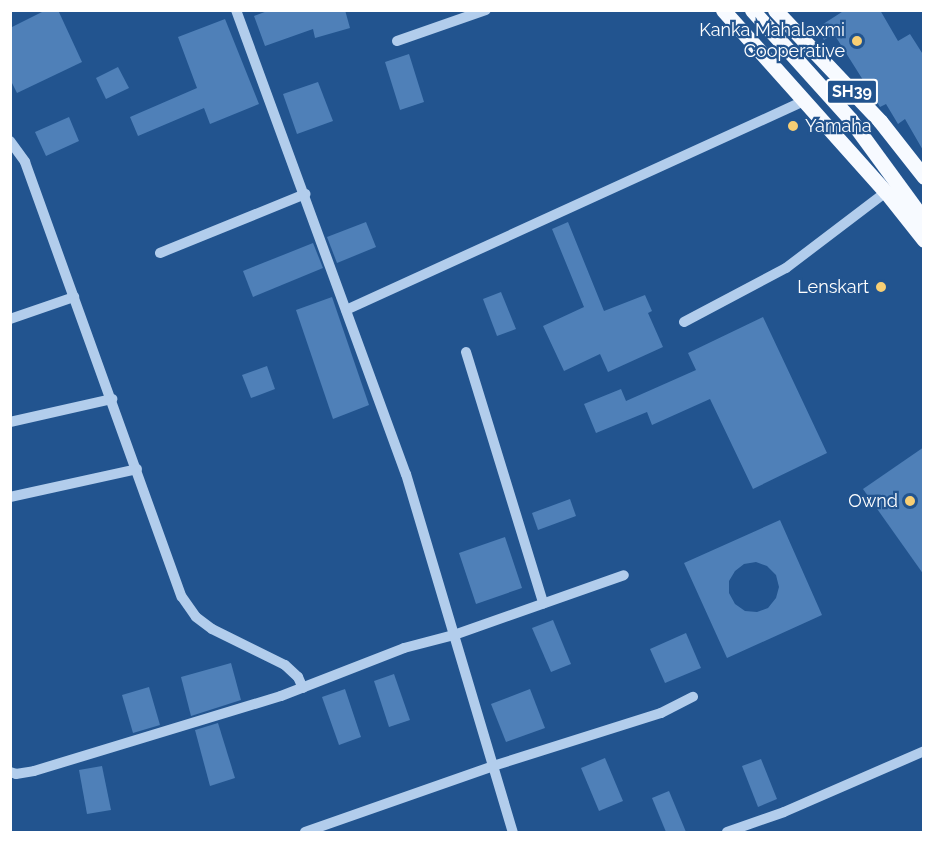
<!DOCTYPE html>
<style>
body{margin:0}
#map{position:relative;width:934px;height:843px;overflow:hidden;background:#22548f;font-family:Raleway,sans-serif}
div>[style]{position:absolute}
.building>*{inset:0;background:#4f80b8}
.minor>*{height:10px;margin:-5px;padding:0 5px;transform-origin:5px;border-radius:5px;background:#b2cdec}
.major>*{height:15px;margin:-7.5px;padding:0 7.5px;transform-origin:7.5px;border-radius:7.5px;background:#f7faff}
.dots>*{width:16px;height:16px;translate:-50% -50%;box-sizing:border-box;border:3px solid #22548f;border-radius:50%}
span{translate:-50% -50%;white-space:nowrap;text-align:center;line-height:1.15;-webkit-text-stroke:4.5px #22548f;paint-order:stroke}
.shield-label span{padding:2px 4px;background:#22548f;border:2px solid;border-radius:4px;-webkit-text-stroke-width:0}
.shield-label{font-size:16px;color:#fff;font-weight:700}
.poi-label{font-size:18px;color:#fff}
.right{translate:-100% -50%;text-align:right}
.left{translate:0 -50%;text-align:left}
.frame{position:absolute;inset:0;border:12px solid #fff;pointer-events:none}
</style>
<div id="map">
<div class="building">
<i style="clip-path:polygon(46px 10px,58px 10px,82px 62px,17px 93px,10px 79px,10px 28px)"></i>
<i style="clip-path:polygon(270px 10px,345px 10px,350px 28px,315px 38px,313px 29px,265px 46px,254px 16px)"></i>
<i style="clip-path:polygon(845px 10px,880px 10px,898px 41px,910px 34px,924px 56px,924px 152px,905px 119px,898px 124px,886px 104px,880px 107px,834px 34px,824px 40px,817px 28px)"></i>
<i style="clip-path:polygon(225px 19px,259px 104px,210px 124px,204px 108px,138px 136px,130px 117px,197px 88px,178px 37px)"></i>
<i style="clip-path:polygon(409px 54px,424px 102px,400px 110px,385px 62px)"></i>
<i style="clip-path:polygon(118px 67px,129px 88px,106px 99px,96px 78px)"></i>
<i style="clip-path:polygon(318px 82px,333px 121px,297px 134px,283px 94px)"></i>
<i style="clip-path:polygon(69px 117px,79px 141px,46px 156px,35px 132px)"></i>
<i style="clip-path:polygon(366px 222px,376px 247px,337px 263px,327px 237px)"></i>
<i style="clip-path:polygon(568px 222px,604px 311px,645px 295px,652px 311px,648px 313px,663px 347px,608px 372px,600px 354px,564px 371px,543px 326px,584px 307px,552px 229px)"></i>
<i style="clip-path:polygon(313px 243px,323px 268px,253px 297px,243px 271px)"></i>
<i style="clip-path:polygon(501px 292px,516px 329px,497px 336px,483px 299px)"></i>
<i style="clip-path:polygon(332px 297px,369px 405px,333px 419px,296px 310px)"></i>
<i style="clip-path:polygon(763px 317px,827px 453px,753px 489px,710px 399px,652px 425px,647px 412px,596px 433px,584px 404px,621px 389px,626px 401px,696px 370px,688px 353px)"></i>
<i style="clip-path:polygon(267px 366px,275px 389px,251px 398px,242px 375px)"></i>
<i style="clip-path:polygon(924px 447px,924px 575px,863px 489px)"></i>
<i style="clip-path:polygon(570px 499px,576px 516px,538px 530px,532px 513px)"></i>
<i style="clip-path:polygon(evenodd,780px 520px,822px 615px,727px 658px,684px 563px,780px 520px,756px 562px,767px 566px,776px 575px,779px 587px,776px 598px,768px 608px,757px 612px,745px 611px,735px 604px,729px 593px,729px 581px,735px 571px,744px 564px,756px 562px)"></i>
<i style="clip-path:polygon(505px 537px,522px 588px,476px 604px,459px 553px)"></i>
<i style="clip-path:polygon(553px 620px,571px 664px,551px 672px,532px 628px)"></i>
<i style="clip-path:polygon(686px 633px,701px 668px,665px 683px,650px 649px)"></i>
<i style="clip-path:polygon(231px 663px,241px 700px,191px 716px,181px 677px)"></i>
<i style="clip-path:polygon(394px 674px,410px 720px,389px 727px,374px 681px)"></i>
<i style="clip-path:polygon(149px 687px,160px 725px,133px 733px,122px 695px)"></i>
<i style="clip-path:polygon(345px 689px,361px 737px,339px 745px,322px 697px)"></i>
<i style="clip-path:polygon(530px 689px,545px 728px,506px 742px,491px 704px)"></i>
<i style="clip-path:polygon(218px 723px,235px 778px,210px 786px,195px 730px)"></i>
<i style="clip-path:polygon(605px 758px,623px 801px,599px 811px,581px 768px)"></i>
<i style="clip-path:polygon(761px 759px,777px 799px,758px 807px,742px 766px)"></i>
<i style="clip-path:polygon(102px 766px,111px 810px,87px 814px,79px 770px)"></i>
<i style="clip-path:polygon(669px 791px,686px 832px,666px 832px,652px 798px)"></i>
</div>
<div class="minor">
<i style="left:236px;top:10px;width:494px;rotate:69.9deg"></i>
<i style="left:406px;top:474px;width:374px;rotate:73.4deg"></i>
<i style="left:397px;top:41px;width:94px;rotate:-19.2deg"></i>
<i style="left:10px;top:141px;width:26px;rotate:54deg"></i>
<i style="left:25px;top:162px;width:462px;rotate:70.2deg"></i>
<i style="left:182px;top:597px;width:24px;rotate:55deg"></i>
<i style="left:196px;top:617px;width:20px;rotate:37deg"></i>
<i style="left:212px;top:629px;width:81px;rotate:26.3deg"></i>
<i style="left:285px;top:665px;width:18px;rotate:43deg"></i>
<i style="left:298px;top:677px;width:12px;rotate:66deg"></i>
<i style="left:160px;top:253px;width:157px;rotate:-22.1deg"></i>
<i style="left:346px;top:310px;width:503px;rotate:-24.53deg"></i>
<i style="left:10px;top:319px;width:68px;rotate:-19deg"></i>
<i style="left:684px;top:322px;width:115px;rotate:-27.9deg"></i>
<i style="left:786px;top:268px;width:126px;rotate:-37.2deg"></i>
<i style="left:466px;top:352px;width:263px;rotate:72.9deg"></i>
<i style="left:10px;top:422px;width:105px;rotate:-12.7deg"></i>
<i style="left:10px;top:497px;width:130px;rotate:-12.4deg"></i>
<i style="left:10px;top:772px;width:6px;rotate:18deg"></i>
<i style="left:16px;top:774px;width:18px;rotate:-9deg"></i>
<i style="left:34px;top:771px;width:258px;rotate:-16.9deg"></i>
<i style="left:281px;top:696px;width:132px;rotate:-21.3deg"></i>
<i style="left:404px;top:648px;width:52px;rotate:-14.6deg"></i>
<i style="left:454px;top:635px;width:180px;rotate:-19.4deg"></i>
<i style="left:305px;top:832px;width:199px;rotate:-19.3deg"></i>
<i style="left:493px;top:766px;width:176px;rotate:-17.5deg"></i>
<i style="left:661px;top:713px;width:36px;rotate:-27deg"></i>
<i style="left:727px;top:832px;width:60px;rotate:-19.3deg"></i>
<i style="left:784px;top:812px;width:153px;rotate:-23.5deg"></i>
</div>
<div class="major">
<i style="left:723px;top:10px;width:244px;rotate:48.2deg"></i>
<i style="left:886px;top:192px;width:61px;rotate:51.6deg"></i>
<i style="left:752px;top:10px;width:147px;rotate:48deg"></i>
<i style="left:850px;top:119px;width:125px;rotate:53.8deg"></i>
<i style="left:775px;top:10px;width:153px;rotate:46.6deg"></i>
<i style="left:880px;top:121px;width:71px;rotate:51.8deg"></i>
</div>
<div class="dots">
<i style="left:857px;top:41px;background:#f8cf74"></i>
<i style="left:793px;top:126px;background:#f8cf74"></i>
<i style="left:881px;top:287px;background:#f8cf74"></i>
<i style="left:910px;top:501px;background:#f8cf74"></i>
</div>
<div class="shield-label">
<span style="left:852px;top:92px">SH39</span>
</div>
<div class="poi-label">
<span class="right" style="left:845px;top:41px">Kanka Mahalaxmi<br>Cooperative</span>
<span class="left" style="left:805px;top:126px">Yamaha</span>
<span class="right" style="left:869px;top:287px">Lenskart</span>
<span class="right" style="left:898px;top:501px">Ownd</span>
</div>
<div class="frame"></div>
</div>
